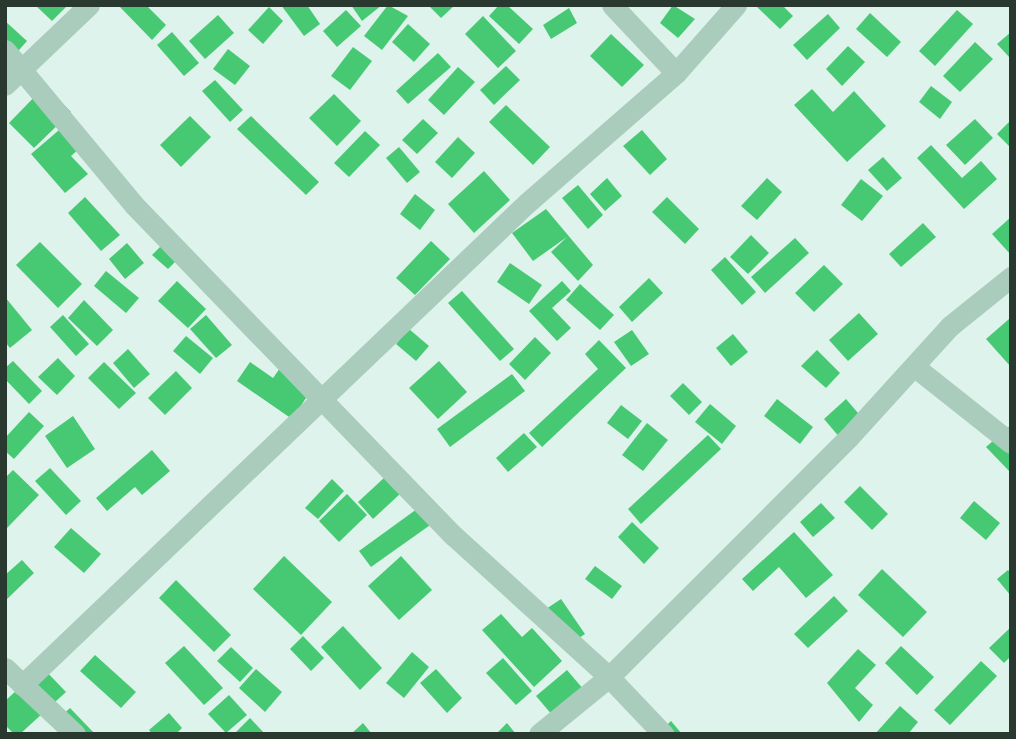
<!DOCTYPE html>
<style>
body{margin:0}
#map{position:relative;width:1016px;height:739px;overflow:hidden;background:#def3ec;font-family:"Fira Sans",sans-serif}
div>[style]{position:absolute}
.building>*{inset:0;background:#47c974}
.minor>*{height:21px;margin:-10.5px;padding:0 10.5px;transform-origin:10.5px;border-radius:10.5px;background:#a9ccbd}
span{translate:-50% -50%;white-space:nowrap;text-align:center;line-height:1.15;-webkit-text-stroke:5px #ebfbf5;paint-order:stroke}
.frame{position:absolute;inset:0;border:7px solid #293930;pointer-events:none}
</style>
<div id="map">
<div class="building">
<i style="clip-path:polygon(35px 5px,68px 5px,52px 21px)"></i>
<i style="clip-path:polygon(118px 5px,146px 5px,166px 25px,152px 40px)"></i>
<i style="clip-path:polygon(281px 5px,307px 5px,320px 24px,304px 36px)"></i>
<i style="clip-path:polygon(351px 5px,382px 5px,362px 21px)"></i>
<i style="clip-path:polygon(388px 5px,408px 16px,382px 50px,364px 36px)"></i>
<i style="clip-path:polygon(428px 5px,455px 5px,441px 18px)"></i>
<i style="clip-path:polygon(499px 5px,507px 5px,533px 29px,519px 44px,489px 16px)"></i>
<i style="clip-path:polygon(673px 5px,695px 19px,678px 38px,660px 23px)"></i>
<i style="clip-path:polygon(755px 5px,782px 5px,793px 16px,780px 29px)"></i>
<i style="clip-path:polygon(269px 7px,283px 21px,263px 44px,248px 30px)"></i>
<i style="clip-path:polygon(569px 8px,577px 23px,551px 39px,543px 25px)"></i>
<i style="clip-path:polygon(346px 10px,361px 26px,337px 47px,323px 31px)"></i>
<i style="clip-path:polygon(957px 10px,973px 24px,935px 66px,919px 51px)"></i>
<i style="clip-path:polygon(870px 13px,901px 42px,887px 57px,856px 29px)"></i>
<i style="clip-path:polygon(828px 14px,840px 28px,807px 60px,793px 45px)"></i>
<i style="clip-path:polygon(218px 15px,234px 33px,205px 59px,189px 41px)"></i>
<i style="clip-path:polygon(483px 16px,516px 51px,498px 68px,465px 34px)"></i>
<i style="clip-path:polygon(5px 21px,27px 41px,12px 58px,5px 52px)"></i>
<i style="clip-path:polygon(408px 24px,430px 44px,414px 62px,392px 42px)"></i>
<i style="clip-path:polygon(172px 32px,199px 63px,184px 76px,157px 45px)"></i>
<i style="clip-path:polygon(1011px 32px,1011px 59px,997px 44px)"></i>
<i style="clip-path:polygon(611px 34px,644px 65px,622px 87px,590px 56px)"></i>
<i style="clip-path:polygon(975px 42px,993px 59px,960px 92px,943px 76px)"></i>
<i style="clip-path:polygon(848px 46px,865px 62px,842px 86px,826px 69px)"></i>
<i style="clip-path:polygon(353px 47px,372px 61px,350px 90px,331px 76px)"></i>
<i style="clip-path:polygon(228px 49px,250px 66px,235px 85px,213px 69px)"></i>
<i style="clip-path:polygon(438px 53px,451px 67px,408px 104px,396px 91px)"></i>
<i style="clip-path:polygon(506px 66px,520px 80px,494px 105px,480px 90px)"></i>
<i style="clip-path:polygon(458px 67px,475px 82px,444px 115px,428px 100px)"></i>
<i style="clip-path:polygon(215px 80px,243px 110px,230px 122px,202px 91px)"></i>
<i style="clip-path:polygon(45px 86px,71px 112px,34px 148px,9px 123px)"></i>
<i style="clip-path:polygon(931px 86px,952px 102px,940px 119px,919px 102px)"></i>
<i style="clip-path:polygon(812px 89px,833px 112px,854px 91px,886px 126px,847px 162px,794px 105px)"></i>
<i style="clip-path:polygon(334px 94px,361px 121px,337px 146px,309px 118px)"></i>
<i style="clip-path:polygon(506px 105px,550px 147px,533px 165px,489px 122px)"></i>
<i style="clip-path:polygon(190px 116px,211px 137px,181px 167px,160px 145px)"></i>
<i style="clip-path:polygon(251px 116px,319px 182px,306px 195px,237px 129px)"></i>
<i style="clip-path:polygon(72px 119px,90px 139px,71px 156px,88px 174px,65px 193px,31px 154px)"></i>
<i style="clip-path:polygon(423px 119px,438px 133px,417px 154px,402px 140px)"></i>
<i style="clip-path:polygon(975px 119px,993px 138px,965px 165px,946px 145px)"></i>
<i style="clip-path:polygon(1011px 120px,1011px 148px,997px 134px)"></i>
<i style="clip-path:polygon(642px 130px,667px 159px,650px 175px,623px 146px)"></i>
<i style="clip-path:polygon(365px 131px,380px 145px,349px 177px,334px 163px)"></i>
<i style="clip-path:polygon(458px 137px,475px 153px,452px 178px,435px 162px)"></i>
<i style="clip-path:polygon(931px 145px,962px 178px,981px 161px,997px 179px,964px 209px,917px 158px)"></i>
<i style="clip-path:polygon(399px 147px,420px 172px,407px 183px,386px 158px)"></i>
<i style="clip-path:polygon(883px 157px,902px 178px,887px 191px,868px 170px)"></i>
<i style="clip-path:polygon(484px 171px,510px 200px,474px 233px,448px 204px)"></i>
<i style="clip-path:polygon(607px 178px,622px 196px,605px 211px,590px 194px)"></i>
<i style="clip-path:polygon(767px 178px,782px 192px,757px 220px,741px 206px)"></i>
<i style="clip-path:polygon(861px 179px,883px 196px,862px 221px,841px 205px)"></i>
<i style="clip-path:polygon(578px 185px,603px 215px,588px 229px,562px 198px)"></i>
<i style="clip-path:polygon(415px 194px,435px 210px,420px 230px,400px 214px)"></i>
<i style="clip-path:polygon(85px 197px,120px 235px,101px 251px,68px 213px)"></i>
<i style="clip-path:polygon(667px 197px,699px 229px,685px 244px,652px 212px)"></i>
<i style="clip-path:polygon(546px 209px,593px 265px,578px 281px,551px 252px,567px 237px,533px 261px,512px 233px)"></i>
<i style="clip-path:polygon(1011px 217px,1011px 255px,992px 234px)"></i>
<i style="clip-path:polygon(923px 223px,936px 237px,901px 267px,889px 254px)"></i>
<i style="clip-path:polygon(751px 235px,769px 253px,748px 274px,730px 257px)"></i>
<i style="clip-path:polygon(795px 238px,809px 253px,765px 293px,751px 277px)"></i>
<i style="clip-path:polygon(168px 239px,183px 254px,168px 269px,152px 255px)"></i>
<i style="clip-path:polygon(431px 241px,450px 259px,415px 295px,396px 278px)"></i>
<i style="clip-path:polygon(40px 242px,82px 284px,58px 308px,16px 265px)"></i>
<i style="clip-path:polygon(127px 243px,144px 263px,125px 279px,109px 259px)"></i>
<i style="clip-path:polygon(725px 257px,756px 292px,742px 305px,711px 270px)"></i>
<i style="clip-path:polygon(510px 263px,542px 285px,529px 304px,497px 282px)"></i>
<i style="clip-path:polygon(824px 265px,843px 284px,814px 312px,795px 293px)"></i>
<i style="clip-path:polygon(106px 271px,139px 298px,126px 313px,94px 286px)"></i>
<i style="clip-path:polygon(649px 278px,663px 293px,632px 322px,619px 307px)"></i>
<i style="clip-path:polygon(177px 281px,206px 309px,188px 328px,158px 301px)"></i>
<i style="clip-path:polygon(562px 281px,571px 291px,552px 308px,571px 328px,557px 341px,529px 311px)"></i>
<i style="clip-path:polygon(580px 284px,614px 315px,600px 330px,566px 300px)"></i>
<i style="clip-path:polygon(462px 291px,514px 349px,500px 361px,448px 303px)"></i>
<i style="clip-path:polygon(5px 297px,32px 330px,10px 348px,5px 342px)"></i>
<i style="clip-path:polygon(84px 300px,113px 330px,97px 346px,68px 318px)"></i>
<i style="clip-path:polygon(859px 313px,878px 334px,848px 361px,829px 340px)"></i>
<i style="clip-path:polygon(63px 315px,89px 344px,76px 356px,50px 327px)"></i>
<i style="clip-path:polygon(206px 315px,232px 345px,216px 358px,190px 329px)"></i>
<i style="clip-path:polygon(1009px 319px,1011px 320px,1011px 367px,986px 339px)"></i>
<i style="clip-path:polygon(409px 329px,429px 346px,416px 361px,396px 344px)"></i>
<i style="clip-path:polygon(632px 330px,649px 354px,631px 366px,614px 342px)"></i>
<i style="clip-path:polygon(733px 334px,748px 352px,731px 366px,716px 348px)"></i>
<i style="clip-path:polygon(186px 336px,213px 358px,200px 374px,173px 351px)"></i>
<i style="clip-path:polygon(535px 337px,551px 353px,525px 380px,509px 364px)"></i>
<i style="clip-path:polygon(599px 340px,626px 368px,542px 447px,529px 433px,598px 369px,585px 354px)"></i>
<i style="clip-path:polygon(128px 349px,150px 374px,134px 388px,113px 363px)"></i>
<i style="clip-path:polygon(817px 350px,840px 373px,826px 388px,801px 366px)"></i>
<i style="clip-path:polygon(58px 358px,75px 376px,57px 395px,38px 377px)"></i>
<i style="clip-path:polygon(13px 361px,42px 391px,29px 404px,5px 379px,5px 368px)"></i>
<i style="clip-path:polygon(285px 361px,316px 383px,292px 419px,237px 381px,250px 362px,273px 378px)"></i>
<i style="clip-path:polygon(439px 361px,467px 392px,438px 419px,409px 388px)"></i>
<i style="clip-path:polygon(104px 362px,136px 393px,119px 409px,88px 378px)"></i>
<i style="clip-path:polygon(176px 371px,192px 388px,165px 415px,148px 398px)"></i>
<i style="clip-path:polygon(512px 374px,525px 391px,450px 447px,437px 429px)"></i>
<i style="clip-path:polygon(683px 383px,702px 402px,689px 415px,670px 396px)"></i>
<i style="clip-path:polygon(777px 399px,813px 427px,800px 444px,764px 416px)"></i>
<i style="clip-path:polygon(846px 399px,864px 420px,841px 439px,824px 419px)"></i>
<i style="clip-path:polygon(710px 404px,736px 426px,722px 444px,695px 422px)"></i>
<i style="clip-path:polygon(621px 405px,642px 421px,628px 439px,607px 423px)"></i>
<i style="clip-path:polygon(29px 412px,44px 426px,14px 459px,5px 451px,5px 438px)"></i>
<i style="clip-path:polygon(73px 416px,95px 449px,67px 468px,45px 436px)"></i>
<i style="clip-path:polygon(647px 423px,668px 440px,643px 471px,622px 455px)"></i>
<i style="clip-path:polygon(1011px 425px,1011px 473px,986px 447px)"></i>
<i style="clip-path:polygon(524px 433px,537px 447px,508px 472px,496px 458px)"></i>
<i style="clip-path:polygon(708px 435px,721px 449px,641px 524px,628px 509px)"></i>
<i style="clip-path:polygon(152px 450px,170px 471px,142px 495px,135px 487px,107px 511px,96px 498px)"></i>
<i style="clip-path:polygon(50px 468px,81px 501px,66px 515px,35px 481px)"></i>
<i style="clip-path:polygon(13px 470px,39px 495px,7px 528px,5px 478px)"></i>
<i style="clip-path:polygon(385px 477px,401px 493px,373px 519px,358px 502px)"></i>
<i style="clip-path:polygon(332px 479px,344px 491px,318px 519px,305px 508px)"></i>
<i style="clip-path:polygon(860px 486px,888px 514px,872px 530px,844px 502px)"></i>
<i style="clip-path:polygon(347px 494px,367px 515px,339px 542px,319px 521px)"></i>
<i style="clip-path:polygon(974px 501px,1000px 523px,986px 540px,960px 518px)"></i>
<i style="clip-path:polygon(821px 503px,835px 518px,813px 537px,800px 522px)"></i>
<i style="clip-path:polygon(421px 506px,433px 523px,371px 567px,359px 551px)"></i>
<i style="clip-path:polygon(632px 522px,659px 548px,644px 564px,618px 537px)"></i>
<i style="clip-path:polygon(71px 528px,101px 554px,84px 573px,54px 547px)"></i>
<i style="clip-path:polygon(794px 532px,833px 575px,806px 598px,779px 567px,753px 591px,742px 579px)"></i>
<i style="clip-path:polygon(284px 556px,332px 602px,301px 635px,253px 589px)"></i>
<i style="clip-path:polygon(401px 556px,432px 590px,399px 620px,368px 586px)"></i>
<i style="clip-path:polygon(22px 560px,34px 573px,5px 601px,5px 575px)"></i>
<i style="clip-path:polygon(595px 566px,622px 586px,612px 599px,585px 579px)"></i>
<i style="clip-path:polygon(882px 569px,927px 612px,903px 637px,858px 595px)"></i>
<i style="clip-path:polygon(1008px 570px,1011px 573px,1011px 596px,997px 579px)"></i>
<i style="clip-path:polygon(176px 580px,231px 635px,214px 652px,159px 598px)"></i>
<i style="clip-path:polygon(834px 596px,848px 611px,808px 648px,794px 634px)"></i>
<i style="clip-path:polygon(561px 599px,585px 634px,567px 646px,543px 611px)"></i>
<i style="clip-path:polygon(501px 614px,522px 637px,532px 628px,562px 661px,534px 687px,482px 630px)"></i>
<i style="clip-path:polygon(343px 626px,382px 668px,360px 690px,321px 647px)"></i>
<i style="clip-path:polygon(1011px 627px,1011px 656px,1004px 663px,989px 648px)"></i>
<i style="clip-path:polygon(303px 636px,324px 658px,311px 671px,290px 649px)"></i>
<i style="clip-path:polygon(184px 646px,223px 688px,204px 705px,165px 663px)"></i>
<i style="clip-path:polygon(901px 646px,934px 677px,917px 695px,885px 663px)"></i>
<i style="clip-path:polygon(231px 647px,253px 668px,240px 682px,217px 661px)"></i>
<i style="clip-path:polygon(858px 649px,876px 665px,855px 688px,873px 705px,859px 722px,827px 683px)"></i>
<i style="clip-path:polygon(412px 652px,429px 667px,404px 698px,386px 683px)"></i>
<i style="clip-path:polygon(95px 655px,136px 692px,121px 708px,80px 671px)"></i>
<i style="clip-path:polygon(503px 658px,532px 691px,516px 705px,486px 673px)"></i>
<i style="clip-path:polygon(981px 661px,997px 676px,950px 725px,934px 710px)"></i>
<i style="clip-path:polygon(42px 667px,66px 692px,20px 734px,14px 734px,5px 725px,5px 701px)"></i>
<i style="clip-path:polygon(256px 669px,282px 692px,265px 712px,239px 688px)"></i>
<i style="clip-path:polygon(436px 669px,462px 698px,447px 713px,420px 683px)"></i>
<i style="clip-path:polygon(567px 670px,584px 690px,553px 716px,536px 696px)"></i>
<i style="clip-path:polygon(229px 695px,247px 715px,226px 733px,208px 714px)"></i>
<i style="clip-path:polygon(900px 706px,918px 722px,908px 734px,875px 734px)"></i>
<i style="clip-path:polygon(70px 708px,95px 734px,65px 734px,54px 723px)"></i>
<i style="clip-path:polygon(169px 713px,182px 728px,176px 734px,152px 734px,149px 730px)"></i>
<i style="clip-path:polygon(250px 718px,265px 734px,234px 734px)"></i>
<i style="clip-path:polygon(671px 721px,682px 734px,657px 734px)"></i>
<i style="clip-path:polygon(363px 723px,372px 734px,351px 734px)"></i>
<i style="clip-path:polygon(507px 723px,516px 734px,496px 734px)"></i>
</div>
<div class="minor">
<i style="left:612px;top:5px;width:93px;rotate:46.7deg"></i>
<i style="left:5px;top:50px;width:202px;rotate:50.2deg"></i>
<i style="left:134px;top:205px;width:460px;rotate:46deg"></i>
<i style="left:454px;top:536px;width:210px;rotate:42.3deg"></i>
<i style="left:609px;top:677px;width:79px;rotate:46.5deg"></i>
<i style="left:5px;top:85px;width:116px;rotate:-43.6deg"></i>
<i style="left:915px;top:367px;width:122px;rotate:38.4deg"></i>
<i style="left:5px;top:668px;width:96px;rotate:43.3deg"></i>
<i style="left:22px;top:685px;width:698px;rotate:-43.67deg"></i>
<i style="left:527px;top:203px;width:198px;rotate:-41.1deg"></i>
<i style="left:676px;top:73px;width:91px;rotate:-48.6deg"></i>
<i style="left:539px;top:734px;width:90px;rotate:-39.2deg"></i>
<i style="left:609px;top:677px;width:339px;rotate:-45deg"></i>
<i style="left:849px;top:437px;width:150px;rotate:-47.7deg"></i>
<i style="left:950px;top:326px;width:78px;rotate:-38.8deg"></i>
</div>
<div class="frame"></div>
</div>
